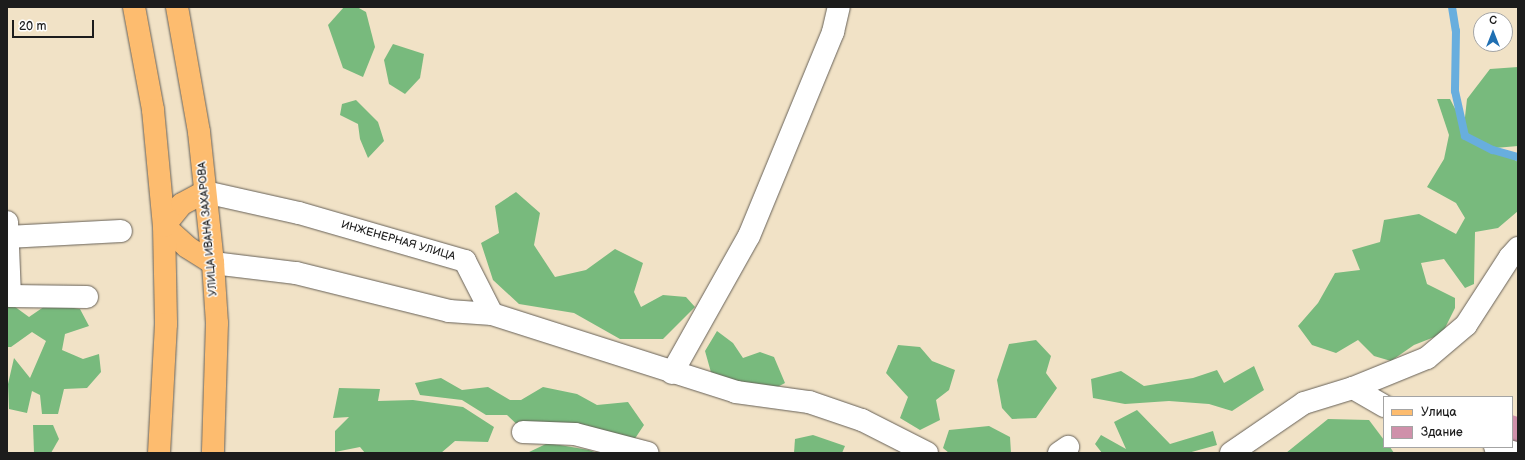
<!DOCTYPE html>
<meta charset="utf-8">
<style>
body{margin:0}
#map{position:relative;width:1525px;height:460px;overflow:hidden;background:#f1e2c6;font-family:"Balsamiq Sans",sans-serif}
div>[style]{position:absolute}
.forest>*{inset:0;background:#78ba7d}
.stream>*{height:8px;margin:-4px;padding:0 4px;transform-origin:4px;border-radius:4px;background:#68aede}
.building>*{inset:0;background:#cf90aa}
.roads{filter:drop-shadow(0 0 1px #676158) drop-shadow(0 0 1px #676158)}
.minor>*{height:22px;margin:-11px;padding:0 11px;transform-origin:11px;border-radius:11px;background:#fff}
.major>*{height:22px;margin:-11px;padding:0 11px;transform-origin:11px;border-radius:11px;background:#fdbc6f}
span{translate:-50% -50%;white-space:nowrap;text-align:center;line-height:1.15;-webkit-text-stroke:3px #fff;paint-order:stroke}
.street-label{font-size:11px;color:#1c1c1c}
.frame{position:absolute;inset:0;border:8px solid #1c1c1c;pointer-events:none}
.legend{position:absolute;left:1383px;top:396px;width:130px;height:52px;box-sizing:border-box;background:#fff;border:1px solid #a4a4a4;margin:0;padding:5px 7px;list-style:none;font-size:12px;color:#1c1c1c}
.legend li{display:flex;align-items:center;gap:8px;height:20px}
.legend b{width:20px;border:1px solid #a4a4a4}
.north{position:absolute;left:1473px;top:12px;width:40px;height:40px;box-sizing:border-box;background:#fff;border:1px solid #a4a4a4;border-radius:50%;rotate:0deg;font-size:11px;font-weight:700;line-height:16px;text-align:center;color:#1c1c1c}
.north::after{content:'';display:block;margin:auto;width:14px;height:18px;background:#1f6fb2;clip-path:polygon(50% 0,100% 100%,50% 72%,0 100%)}
.scale{position:absolute;left:12px;top:20px;width:82px;height:18px;box-sizing:border-box;border:2px solid #1c1c1c;border-top:0;padding-left:5px;font-size:12px;line-height:14px;white-space:nowrap;color:#1c1c1c;-webkit-text-stroke:3px #fff;paint-order:stroke}
</style>
<div id="map">
<div class="forest">
<i style="clip-path:polygon(344px 7px,357px 7px,366px 12px,375px 47px,363px 77px,343px 68px,328px 25px)"></i>
<i style="clip-path:polygon(393px 44px,424px 54px,420px 78px,405px 94px,389px 84px,384px 60px)"></i>
<i style="clip-path:polygon(1518px 67px,1518px 146px,1495px 148px,1518px 162px,1518px 211px,1498px 228px,1475px 232px,1474px 284px,1465px 288px,1444px 259px,1421px 263px,1427px 284px,1455px 298px,1455px 308px,1442px 334px,1414px 345px,1391px 361px,1374px 356px,1358px 340px,1336px 353px,1312px 345px,1298px 326px,1318px 303px,1335px 273px,1360px 270px,1352px 250px,1380px 242px,1384px 220px,1419px 214px,1456px 234px,1465px 218px,1456px 203px,1427px 187px,1444px 159px,1449px 135px,1437px 99px,1450px 99px,1464px 126px,1467px 99px,1490px 69px)"></i>
<i style="clip-path:polygon(356px 100px,378px 122px,384px 141px,368px 158px,360px 139px,358px 124px,340px 115px,342px 104px)"></i>
<i style="clip-path:polygon(516px 192px,540px 213px,534px 245px,555px 277px,586px 270px,615px 249px,643px 263px,634px 292px,641px 307px,663px 295px,686px 297px,695px 307px,663px 339px,620px 339px,574px 313px,519px 304px,493px 280px,481px 243px,499px 233px,495px 206px)"></i>
<i style="clip-path:polygon(7px 301px,29px 317px,48px 304px,80px 309px,89px 326px,65px 334px,62px 350px,83px 359px,99px 354px,101px 372px,87px 388px,64px 389px,58px 414px,42px 414px,40px 395px,32px 391px,27px 413px,9px 409px,8px 384px,14px 358px,30px 378px,46px 341px,32px 332px,11px 347px,7px 347px)"></i>
<i style="clip-path:polygon(717px 331px,733px 343px,743px 358px,760px 352px,774px 357px,785px 383px,766px 393px,712px 376px,705px 351px)"></i>
<i style="clip-path:polygon(1036px 340px,1051px 356px,1046px 373px,1057px 388px,1036px 418px,1012px 419px,1002px 408px,997px 380px,1009px 344px)"></i>
<i style="clip-path:polygon(898px 345px,920px 347px,932px 361px,955px 370px,949px 390px,936px 400px,940px 420px,920px 430px,900px 418px,908px 397px,886px 373px)"></i>
<i style="clip-path:polygon(1254px 366px,1264px 390px,1232px 411px,1209px 404px,1169px 401px,1125px 404px,1093px 398px,1091px 379px,1121px 371px,1144px 386px,1193px 378px,1217px 370px,1224px 383px)"></i>
<i style="clip-path:polygon(441px 378px,462px 390px,488px 387px,510px 400px,521px 400px,543px 387px,577px 394px,597px 405px,628px 402px,644px 425px,632px 443px,523px 430px,507px 415px,486px 415px,462px 400px,420px 395px,415px 383px)"></i>
<i style="clip-path:polygon(339px 388px,380px 389px,378px 401px,413px 400px,463px 407px,494px 427px,488px 442px,455px 441px,441px 453px,365px 453px,360px 447px,335px 452px,335px 431px,349px 417px,333px 418px)"></i>
<i style="clip-path:polygon(1137px 410px,1170px 444px,1213px 431px,1217px 445px,1188px 453px,1102px 453px,1095px 444px,1101px 435px,1126px 449px,1114px 422px)"></i>
<i style="clip-path:polygon(1328px 419px,1369px 420px,1384px 440px,1384px 447px,1390px 447px,1394px 453px,1286px 453px)"></i>
<i style="clip-path:polygon(33px 425px,53px 425px,59px 439px,51px 453px,34px 453px)"></i>
<i style="clip-path:polygon(989px 426px,1010px 437px,1011px 453px,949px 453px,943px 448px,949px 430px)"></i>
<i style="clip-path:polygon(813px 435px,845px 446px,842px 453px,794px 453px,795px 439px)"></i>
<i style="clip-path:polygon(548px 443px,589px 450px,597px 453px,527px 453px)"></i>
</div>
<div class="stream">
<i style="left:1452px;top:7px;width:24px;rotate:81deg"></i>
<i style="left:1456px;top:31px;width:60px;rotate:91deg"></i>
<i style="left:1455px;top:91px;width:46px;rotate:77.5deg"></i>
<i style="left:1465px;top:136px;width:31px;rotate:27deg"></i>
<i style="left:1493px;top:150px;width:26px;rotate:16deg"></i>
</div>
<div class="building">
<i style="clip-path:polygon(1512px 415px,1518px 417px,1518px 446px,1512px 444px)"></i>
</div>
<div class="roads">
<div class="minor">
<i style="left:205px;top:192px;width:96px;rotate:12.6deg"></i>
<i style="left:299px;top:213px;width:173px;rotate:16.1deg"></i>
<i style="left:465px;top:261px;width:59px;rotate:63deg"></i>
<i style="left:7px;top:222px;width:74px;rotate:87.7deg"></i>
<i style="left:10px;top:296px;width:77px;rotate:0.7deg"></i>
<i style="left:7px;top:237px;width:114px;rotate:-3deg"></i>
<i style="left:213px;top:263px;width:84px;rotate:6.9deg"></i>
<i style="left:296px;top:273px;width:158px;rotate:13.9deg"></i>
<i style="left:449px;top:311px;width:43px;rotate:4deg"></i>
<i style="left:492px;top:314px;width:256px;rotate:17.7deg"></i>
<i style="left:736px;top:392px;width:74px;rotate:7.8deg"></i>
<i style="left:809px;top:402px;width:56px;rotate:18.8deg"></i>
<i style="left:862px;top:420px;width:73px;rotate:26.9deg"></i>
<i style="left:672px;top:373px;width:157px;rotate:-60.7deg"></i>
<i style="left:749px;top:236px;width:221px;rotate:-67.6deg"></i>
<i style="left:833px;top:32px;width:26px;rotate:-77deg"></i>
<i style="left:1353px;top:388px;width:36px;rotate:30deg"></i>
<i style="left:523px;top:432px;width:52px;rotate:2.2deg"></i>
<i style="left:575px;top:434px;width:75px;rotate:14.6deg"></i>
<i style="left:1495px;top:447px;width:22px;rotate:16deg"></i>
<i style="left:1059px;top:453px;width:11px;rotate:-34deg"></i>
<i style="left:1231px;top:453px;width:88px;rotate:-34.4deg"></i>
<i style="left:1304px;top:403px;width:51px;rotate:-17deg"></i>
<i style="left:1353px;top:388px;width:80px;rotate:-22.1deg"></i>
<i style="left:1427px;top:358px;width:51px;rotate:-40.2deg"></i>
<i style="left:1466px;top:325px;width:81px;rotate:-57.1deg"></i>
<i style="left:1510px;top:257px;width:12px;rotate:-48deg"></i>
</div>
<div class="major">
<i style="left:134px;top:7px;width:105px;rotate:79.5deg"></i>
<i style="left:153px;top:110px;width:117px;rotate:84.6deg"></i>
<i style="left:164px;top:226px;width:98px;rotate:88.8deg"></i>
<i style="left:166px;top:324px;width:129px;rotate:93.1deg"></i>
<i style="left:177px;top:7px;width:127px;rotate:80deg"></i>
<i style="left:199px;top:132px;width:132px;rotate:83.9deg"></i>
<i style="left:213px;top:263px;width:60px;rotate:86.2deg"></i>
<i style="left:217px;top:323px;width:130px;rotate:91.8deg"></i>
<i style="left:164px;top:226px;width:31px;rotate:42deg"></i>
<i style="left:187px;top:247px;width:31px;rotate:32deg"></i>
<i style="left:164px;top:226px;width:28px;rotate:-51deg"></i>
<i style="left:182px;top:204px;width:26px;rotate:-28deg"></i>
</div>
</div>
<div class="street-label">
<span style="left:208px;top:229px;rotate:-95deg">УЛИЦА ИВАНА ЗАХАРОВА</span>
<span style="left:398px;top:241px;rotate:16deg">ИНЖЕНЕРНАЯ УЛИЦА</span>
</div>
<div class="frame"></div>
<ul class="legend">
<li><b style="height:5px;background:#fdbc6f"></b>Улица</li>
<li><b style="height:11px;background:#cf90aa"></b>Здание</li>
</ul>
<div class="north">С</div>
<div class="scale">20 m</div>
</div>
